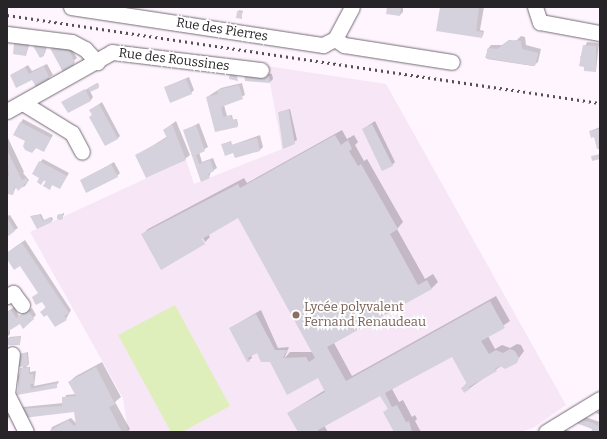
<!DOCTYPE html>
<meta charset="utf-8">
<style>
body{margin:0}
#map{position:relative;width:607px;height:439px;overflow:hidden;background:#fff5ff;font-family:Bitter,serif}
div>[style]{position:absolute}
.built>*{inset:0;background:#f6e6f6}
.green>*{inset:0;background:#dfefbc}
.shadow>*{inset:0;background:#0003}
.building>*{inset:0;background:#d5d2dd}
.round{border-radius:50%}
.roads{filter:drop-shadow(0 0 1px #736b73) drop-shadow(0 0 1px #736b73)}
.minor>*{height:15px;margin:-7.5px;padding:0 7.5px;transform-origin:7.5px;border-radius:7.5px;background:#fff}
.rail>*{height:3px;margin-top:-1.5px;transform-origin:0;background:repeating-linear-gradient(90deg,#555155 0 2px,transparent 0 6px)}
.dots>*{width:11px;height:11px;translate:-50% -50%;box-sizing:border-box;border:2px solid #fff;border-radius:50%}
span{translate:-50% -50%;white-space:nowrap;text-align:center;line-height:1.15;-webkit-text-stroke:3.5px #fff;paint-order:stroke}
.street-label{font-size:13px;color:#282528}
.education-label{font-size:13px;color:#785e54}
.left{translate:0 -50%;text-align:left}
.frame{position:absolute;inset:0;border:8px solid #282528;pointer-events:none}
</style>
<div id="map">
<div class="built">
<i style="clip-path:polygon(267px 66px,386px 84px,566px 405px,533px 428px,520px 432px,128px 432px,123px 398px,30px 232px,186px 160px,194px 184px,282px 149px)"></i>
</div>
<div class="green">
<i style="clip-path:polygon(175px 305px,230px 406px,182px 432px,171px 432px,118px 335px)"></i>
</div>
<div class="shadow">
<i style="clip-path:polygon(320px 7px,333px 7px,332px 8px)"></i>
<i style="clip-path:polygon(388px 7px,403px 7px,403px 12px,400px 15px)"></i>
<i style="clip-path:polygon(441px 7px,484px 7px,480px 30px,484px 31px,483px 36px)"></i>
<i style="clip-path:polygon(239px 10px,243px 11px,241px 18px,238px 12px)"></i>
<i style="clip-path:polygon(521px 36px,525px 37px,526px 45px,541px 49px,538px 62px,533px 66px,487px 59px,487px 50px,491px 45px,502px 45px,509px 40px,516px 41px)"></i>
<i style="clip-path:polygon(18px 40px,30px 42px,26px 55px,14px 54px)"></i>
<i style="clip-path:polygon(587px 42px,599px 43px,596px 71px,580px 58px)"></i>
<i style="clip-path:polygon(35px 45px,47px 46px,45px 53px,40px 57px)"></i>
<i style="clip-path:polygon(54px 45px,71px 48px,77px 58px,63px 70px,52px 48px)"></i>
<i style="clip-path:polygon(47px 64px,53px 75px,36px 85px,33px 79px,12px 75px,28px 65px,32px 71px)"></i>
<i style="clip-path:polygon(248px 70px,272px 74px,273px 79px,270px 82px,246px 80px)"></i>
<i style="clip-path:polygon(189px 77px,194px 90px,191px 93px,165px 87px)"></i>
<i style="clip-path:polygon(98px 83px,99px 86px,90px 91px,93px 97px,91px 100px,63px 102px)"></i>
<i style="clip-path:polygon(242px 83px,245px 95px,224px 105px,227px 116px,232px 115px,233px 120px,237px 119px,238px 125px,227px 128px,207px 97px,221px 88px)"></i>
<i style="clip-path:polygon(102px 102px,120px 136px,117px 139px,91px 110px)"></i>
<i style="clip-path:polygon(290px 109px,297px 140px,283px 148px,280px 112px)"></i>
<i style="clip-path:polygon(23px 119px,53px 135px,44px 151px,37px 147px,32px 152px,26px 141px,14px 134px)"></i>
<i style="clip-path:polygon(176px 121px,190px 155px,185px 159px,136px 156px,168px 136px,164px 130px)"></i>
<i style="clip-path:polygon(375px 121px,395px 162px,392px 165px,363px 129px)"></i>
<i style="clip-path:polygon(199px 123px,208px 147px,199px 152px,202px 162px,213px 158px,217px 168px,211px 172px,209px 177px,201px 180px,184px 131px)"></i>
<i style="clip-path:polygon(600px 127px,600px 150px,594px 136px,590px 131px)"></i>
<i style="clip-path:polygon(342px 130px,347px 139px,354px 135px,358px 142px,355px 145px,364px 161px,367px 159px,403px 222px,397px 229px,425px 279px,433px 274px,438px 282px,432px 288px,334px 343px,352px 376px,496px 296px,510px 321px,488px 336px,495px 349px,502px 345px,510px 348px,517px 344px,521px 345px,524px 351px,516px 362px,501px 366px,470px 388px,462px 388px,467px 383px,452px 355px,392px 389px,399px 402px,403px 400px,412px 417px,415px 415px,417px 419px,415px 421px,421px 432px,395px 432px,384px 413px,389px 408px,381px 394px,324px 425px,328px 432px,299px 432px,288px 413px,325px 390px,318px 377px,270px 361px,261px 351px,251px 355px,252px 358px,248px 361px,230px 328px,261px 310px,278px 348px,289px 347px,284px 359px,290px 352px,313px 352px,239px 216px,208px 234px,210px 237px,205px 242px,201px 234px,142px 235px,148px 229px,244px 178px,247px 183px)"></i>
<i style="clip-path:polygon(260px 135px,263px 147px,260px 150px,235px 157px,234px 152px,223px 144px,231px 141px,232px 145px)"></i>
<i style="clip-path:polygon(7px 136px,24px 172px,23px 173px,29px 180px,25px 186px,18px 189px,16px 187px,13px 194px,7px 193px)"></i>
<i style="clip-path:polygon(43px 159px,69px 173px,60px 188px,53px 184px,49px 188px,45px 180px,41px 183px,40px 162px)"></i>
<i style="clip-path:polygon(114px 162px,120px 173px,117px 176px,81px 181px)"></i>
<i style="clip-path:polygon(64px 213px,64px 215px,57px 219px,57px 216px)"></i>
<i style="clip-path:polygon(41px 214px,44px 220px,52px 217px,53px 220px,37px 228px,31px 216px)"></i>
<i style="clip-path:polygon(10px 215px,18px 228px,7px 235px,7px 216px)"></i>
<i style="clip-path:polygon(25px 240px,71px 310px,66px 319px,41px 312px,46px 307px,39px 293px,20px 265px,7px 255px,8px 252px)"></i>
<i style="clip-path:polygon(14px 307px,19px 316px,32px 308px,36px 315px,23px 328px,20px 323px,10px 329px,10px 334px,7px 337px,7px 312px)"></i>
<i style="clip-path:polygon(21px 336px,20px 344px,8px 344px,9px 337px)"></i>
<i style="clip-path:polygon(28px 352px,29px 364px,26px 367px,30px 367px,30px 372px,36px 371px,34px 386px,59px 381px,56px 387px,18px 394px,18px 376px,24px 365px,20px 354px)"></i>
<i style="clip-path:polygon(102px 362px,121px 397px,115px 402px,130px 429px,127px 432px,50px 432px,52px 427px,71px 418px,77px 424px,75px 411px,20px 410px,23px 407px,63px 403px,66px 395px,76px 394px,69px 382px,76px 376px)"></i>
<i style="clip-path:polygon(7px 406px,11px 416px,7px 419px)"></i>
<i style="clip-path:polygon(600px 410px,600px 415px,596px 413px)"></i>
<i style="clip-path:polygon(585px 417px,600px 422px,600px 432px,592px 432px,593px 428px,578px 423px)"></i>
<i style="clip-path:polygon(566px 430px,571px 431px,571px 432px,562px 432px)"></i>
</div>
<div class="building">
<i style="clip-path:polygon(387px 7px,401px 7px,400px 16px,386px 14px)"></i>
<i style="clip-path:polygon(440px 7px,479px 7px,476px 31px,483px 32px,482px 38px,436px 31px)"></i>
<i style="clip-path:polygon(237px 11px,242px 12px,242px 19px,236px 18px)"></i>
<i style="clip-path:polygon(516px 40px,521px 41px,522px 49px,538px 53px,535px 66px,485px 58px,488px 48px,497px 49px,508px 41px)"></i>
<i style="clip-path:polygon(14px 43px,28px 45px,26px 56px,13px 54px)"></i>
<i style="clip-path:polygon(583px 45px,596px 46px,596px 72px,584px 71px,584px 67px,579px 66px)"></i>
<i style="clip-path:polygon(33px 46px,46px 47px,44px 56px,40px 58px)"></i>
<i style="clip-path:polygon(50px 48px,69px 51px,75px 62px,73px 66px,63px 72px)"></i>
<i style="clip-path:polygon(44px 66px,50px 79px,36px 87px,32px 80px,16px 88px,10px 75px,25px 67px,29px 74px)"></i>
<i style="clip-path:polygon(230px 71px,236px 71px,238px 81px,229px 79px)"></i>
<i style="clip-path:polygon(244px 73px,269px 76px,270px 83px,245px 81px)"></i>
<i style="clip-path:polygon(186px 79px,192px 94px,170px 103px,164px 87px)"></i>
<i style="clip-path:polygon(97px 83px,99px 88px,90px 92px,88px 88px)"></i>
<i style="clip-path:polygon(239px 85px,243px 99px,221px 107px,223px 117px,231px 115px,232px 120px,236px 119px,238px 127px,215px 132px,206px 97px,218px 94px,217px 90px)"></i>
<i style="clip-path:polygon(85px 89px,91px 101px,68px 113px,61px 102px)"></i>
<i style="clip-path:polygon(99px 104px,118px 139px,105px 146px,89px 117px,92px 115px,89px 110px)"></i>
<i style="clip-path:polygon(289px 110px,295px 144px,283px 149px,278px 112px)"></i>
<i style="clip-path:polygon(20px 122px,51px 138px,44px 152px,36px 148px,32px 153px,25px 150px,23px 146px,25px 141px,13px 135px)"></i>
<i style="clip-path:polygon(172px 124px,186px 160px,146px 178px,135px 155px,167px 138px,163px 130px)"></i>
<i style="clip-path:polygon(372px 124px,393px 166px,382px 171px,362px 129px)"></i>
<i style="clip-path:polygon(196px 125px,205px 151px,196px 155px,199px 164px,210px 160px,214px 171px,208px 174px,210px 178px,201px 182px,183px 130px)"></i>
<i style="clip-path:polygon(600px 129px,600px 149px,597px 149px,594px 137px,591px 138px,589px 131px)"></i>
<i style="clip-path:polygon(335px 135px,341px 145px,348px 140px,352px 149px,349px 151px,358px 166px,361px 164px,398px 229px,390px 234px,418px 285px,427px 280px,432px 289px,327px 347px,346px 381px,490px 301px,505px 328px,481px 341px,489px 354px,496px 350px,503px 353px,510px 349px,515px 351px,519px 358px,517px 363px,505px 369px,500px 366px,495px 369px,497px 371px,469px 387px,470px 389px,464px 393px,461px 388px,467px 384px,452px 357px,385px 393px,392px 407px,397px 405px,406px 422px,409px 421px,412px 432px,394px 432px,383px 412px,388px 409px,380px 396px,318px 430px,319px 432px,298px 432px,287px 413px,325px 392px,318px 378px,287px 395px,270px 362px,261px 362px,257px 353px,248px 358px,250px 362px,247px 362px,229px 328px,256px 314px,275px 350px,287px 350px,283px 358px,306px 357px,309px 362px,315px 358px,238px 218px,202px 239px,205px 244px,161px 270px,141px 234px,238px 184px,240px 188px)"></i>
<i style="clip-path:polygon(257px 138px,260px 151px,235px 158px,233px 153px,225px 156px,221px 144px,230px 142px,231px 145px)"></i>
<i style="clip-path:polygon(7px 150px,22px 180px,26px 178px,28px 181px,18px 191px,15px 186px,13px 195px,7px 194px,7px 176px,9px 176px)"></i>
<i style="clip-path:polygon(600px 154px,600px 159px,592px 161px,591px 156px)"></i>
<i style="clip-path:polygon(39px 161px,67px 176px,60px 189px,52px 185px,50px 190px,43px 186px,46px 181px,44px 180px,41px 185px,37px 182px,39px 178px,32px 174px)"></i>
<i style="clip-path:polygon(111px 164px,118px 177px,86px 193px,80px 180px)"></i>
<i class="round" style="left:57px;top:214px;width:6px;height:6px"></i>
<i style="clip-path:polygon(40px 215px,43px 221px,50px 217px,52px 222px,37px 229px,30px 216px)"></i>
<i style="clip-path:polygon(7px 217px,15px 231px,7px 237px)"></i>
<i style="clip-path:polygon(22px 243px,69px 313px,64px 316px,67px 320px,55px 327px,47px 315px,44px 317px,40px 312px,46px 308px,42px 302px,36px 305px,34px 302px,32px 297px,38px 293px,20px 266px,14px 270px,7px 259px,7px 253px)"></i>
<i style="clip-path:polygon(11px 310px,16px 318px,28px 310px,34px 319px,23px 329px,20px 324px,7px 332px,7px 312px)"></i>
<i style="clip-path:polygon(20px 337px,20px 345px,7px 345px,8px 338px)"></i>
<i style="clip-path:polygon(27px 353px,28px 366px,19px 367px,19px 354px)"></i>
<i style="clip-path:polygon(29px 367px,29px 374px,33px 374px,34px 384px,30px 384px,31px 389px,57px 383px,57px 388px,17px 395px,20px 368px)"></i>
<i style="clip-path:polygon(96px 367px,115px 404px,109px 407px,122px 432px,48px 432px,68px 420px,74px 426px,76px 425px,74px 412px,23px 418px,19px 409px,62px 406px,62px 397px,76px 396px,68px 382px)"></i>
<i style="clip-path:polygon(600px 419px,600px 432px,591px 432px,592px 429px,576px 423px,581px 420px,594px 423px,597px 426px)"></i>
</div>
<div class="roads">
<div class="minor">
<i style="left:71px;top:7px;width:255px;rotate:8.6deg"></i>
<i style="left:323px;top:45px;width:13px;rotate:-27deg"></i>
<i style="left:335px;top:39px;width:36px;rotate:-62deg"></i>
<i style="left:535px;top:7px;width:16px;rotate:72deg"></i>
<i style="left:540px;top:22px;width:61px;rotate:10.4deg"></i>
<i style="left:7px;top:34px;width:65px;rotate:7deg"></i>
<i style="left:72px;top:42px;width:15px;rotate:28deg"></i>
<i style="left:85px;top:49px;width:18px;rotate:47deg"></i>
<i style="left:335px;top:39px;width:11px;rotate:34deg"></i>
<i style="left:344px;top:45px;width:109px;rotate:8.9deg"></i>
<i style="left:23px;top:103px;width:57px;rotate:31.5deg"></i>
<i style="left:72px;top:133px;width:21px;rotate:62deg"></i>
<i style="left:7px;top:111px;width:120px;rotate:-29.3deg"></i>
<i style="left:112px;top:52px;width:150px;rotate:6.9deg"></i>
<i style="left:7px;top:296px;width:7px;rotate:-27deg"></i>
<i style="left:13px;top:293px;width:15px;rotate:53deg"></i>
<i style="left:7px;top:394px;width:42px;rotate:63.4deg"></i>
<i style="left:7px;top:394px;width:40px;rotate:-82.9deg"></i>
<i style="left:546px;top:432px;width:63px;rotate:-31.4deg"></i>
</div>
</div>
<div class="rail">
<i style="left:7px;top:15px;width:599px;rotate:8.44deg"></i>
</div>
<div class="dots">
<i style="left:296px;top:315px;background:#8d6e63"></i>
</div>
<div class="street-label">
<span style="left:222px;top:30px;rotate:9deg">Rue des Pierres</span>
<span style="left:174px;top:60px;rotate:7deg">Rue des Roussines</span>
</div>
<div class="education-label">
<span class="left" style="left:304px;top:315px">Lycée polyvalent<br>Fernand Renaudeau</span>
</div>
<div class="frame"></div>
</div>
